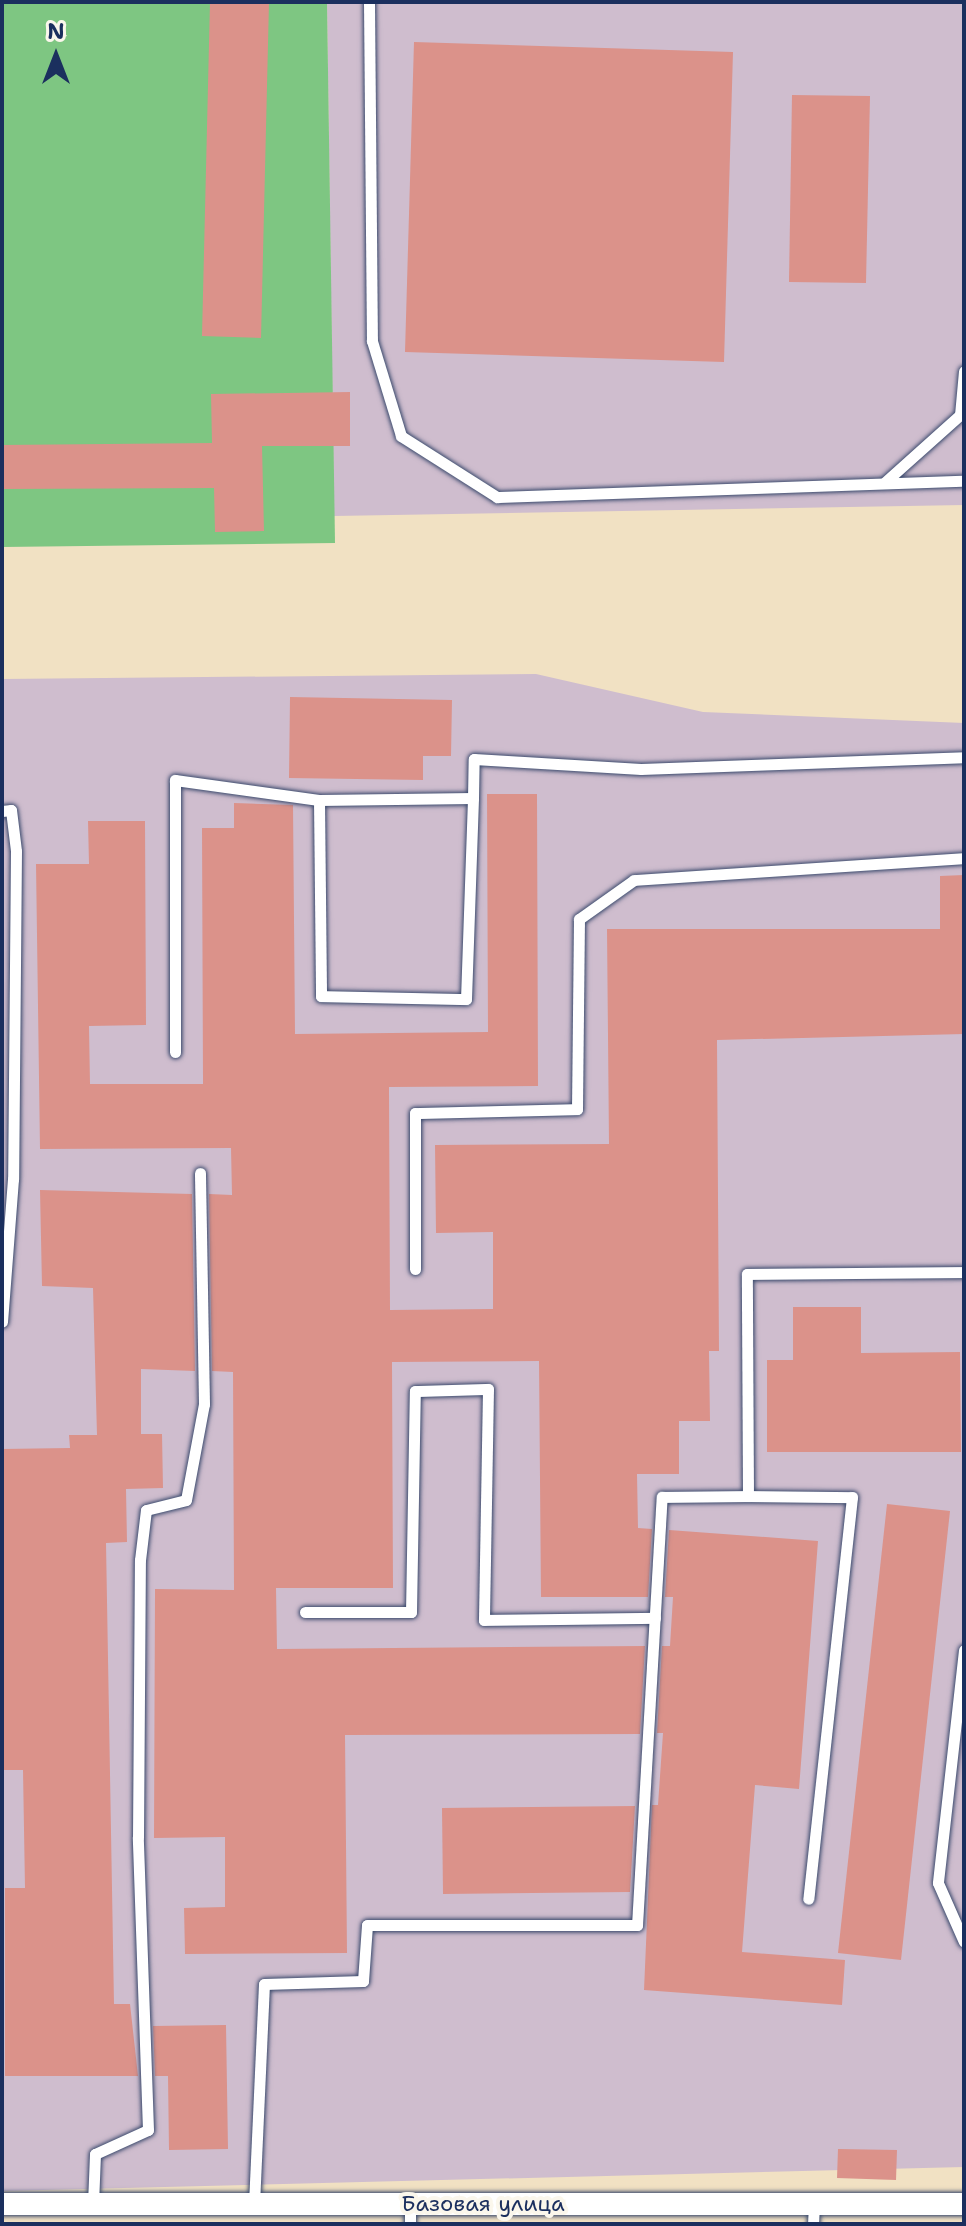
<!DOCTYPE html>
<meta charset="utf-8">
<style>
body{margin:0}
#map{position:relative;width:966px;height:2226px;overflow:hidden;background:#f1e1c3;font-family:"Shantell Sans",sans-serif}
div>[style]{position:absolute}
.industrial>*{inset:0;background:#cfbdce}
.green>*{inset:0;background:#7ec682}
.building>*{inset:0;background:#db928a}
.roads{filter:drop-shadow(0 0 2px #3b4a6d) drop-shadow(0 0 2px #3b4a6d)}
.service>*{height:11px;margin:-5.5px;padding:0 5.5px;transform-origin:5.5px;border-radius:5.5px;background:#fff}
.minor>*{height:22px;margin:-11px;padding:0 11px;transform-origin:11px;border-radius:11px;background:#fff}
span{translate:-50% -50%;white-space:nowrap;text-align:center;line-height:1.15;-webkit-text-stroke:8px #fbf7ec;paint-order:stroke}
.street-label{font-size:22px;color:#1b2f5e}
.frame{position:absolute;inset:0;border:4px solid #1b2f5e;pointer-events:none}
.north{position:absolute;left:16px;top:16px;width:80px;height:80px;-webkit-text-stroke:6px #fbf7ec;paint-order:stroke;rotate:0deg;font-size:22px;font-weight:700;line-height:32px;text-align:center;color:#1b2f5e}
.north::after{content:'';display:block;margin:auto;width:28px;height:36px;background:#1b2f5e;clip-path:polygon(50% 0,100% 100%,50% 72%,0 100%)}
</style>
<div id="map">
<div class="industrial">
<i style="clip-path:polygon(327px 2px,964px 2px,964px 505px,334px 516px)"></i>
<i style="clip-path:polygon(536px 674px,703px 712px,964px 723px,964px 2167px,2px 2191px,2px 679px)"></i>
</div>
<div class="green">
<i style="clip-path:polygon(2px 2px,327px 2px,335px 543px,2px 547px)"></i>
</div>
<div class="building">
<i style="clip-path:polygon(210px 2px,269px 2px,261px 338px,202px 336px)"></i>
<i style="clip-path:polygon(414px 42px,733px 52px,724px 362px,405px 352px)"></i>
<i style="clip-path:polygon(792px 95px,870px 96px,866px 283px,789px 282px)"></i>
<i style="clip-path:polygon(350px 392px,350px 446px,262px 446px,264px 531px,215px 532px,214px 488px,2px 489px,2px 445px,212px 443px,211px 394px)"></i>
<i style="clip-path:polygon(290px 697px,452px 700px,451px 756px,423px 756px,423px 780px,289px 778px)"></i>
<i style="clip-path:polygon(487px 794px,537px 794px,538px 1086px,389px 1087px,390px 1310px,493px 1309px,493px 1232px,436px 1233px,435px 1145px,609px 1144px,607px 929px,940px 929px,940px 876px,964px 875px,964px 1034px,717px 1040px,719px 1351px,709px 1351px,710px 1421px,679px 1421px,679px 1474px,637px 1474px,638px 1528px,652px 1529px,648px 1597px,541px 1597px,539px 1361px,392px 1362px,393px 1588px,276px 1588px,277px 1649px,645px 1646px,640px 1734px,345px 1735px,347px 1953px,185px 1954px,184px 1908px,225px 1907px,225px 1837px,154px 1838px,155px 1589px,234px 1590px,233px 1372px,212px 1371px,209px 1194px,232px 1195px,231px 1148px,40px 1149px,36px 864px,89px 864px,88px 821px,145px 821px,146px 1025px,89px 1026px,90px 1084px,203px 1084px,202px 828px,234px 828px,234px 803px,293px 805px,295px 1034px,488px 1032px)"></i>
<i style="clip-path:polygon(40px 1190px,192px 1194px,195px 1371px,141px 1369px,141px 1434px,162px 1434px,163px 1488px,126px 1489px,127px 1542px,106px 1543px,114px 2004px,130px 2004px,138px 2076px,5px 2076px,5px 1888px,25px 1888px,23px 1770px,2px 1770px,2px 1449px,70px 1448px,69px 1435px,97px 1435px,93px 1288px,42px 1286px)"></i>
<i style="clip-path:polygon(793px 1307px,861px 1307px,861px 1353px,960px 1352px,961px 1452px,767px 1452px,767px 1360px,793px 1360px)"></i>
<i style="clip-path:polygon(887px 1504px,950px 1511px,901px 1960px,838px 1953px)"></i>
<i style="clip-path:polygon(669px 1530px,818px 1541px,799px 1789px,755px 1785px,742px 1952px,845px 1960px,842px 2005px,644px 1990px,652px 1805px,658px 1805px,663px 1733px,657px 1733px,662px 1646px,670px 1646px,673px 1597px,665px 1597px)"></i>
<i style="clip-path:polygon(635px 1806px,630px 1892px,443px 1894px,442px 1808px)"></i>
<i style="clip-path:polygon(226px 2025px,228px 2149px,169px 2150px,168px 2076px,155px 2076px,153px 2026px)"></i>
<i style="clip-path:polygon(838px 2149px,897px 2150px,896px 2180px,837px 2178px)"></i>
</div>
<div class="roads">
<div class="service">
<i style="left:369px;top:2px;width:339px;rotate:89.5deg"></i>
<i style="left:372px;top:341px;width:99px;rotate:73deg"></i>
<i style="left:401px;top:436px;width:114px;rotate:32.4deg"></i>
<i style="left:497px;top:497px;width:467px;rotate:-2deg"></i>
<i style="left:885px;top:482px;width:101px;rotate:-41.8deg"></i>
<i style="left:960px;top:415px;width:44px;rotate:-84.8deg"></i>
<i style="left:473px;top:798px;width:154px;rotate:179.3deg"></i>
<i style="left:319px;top:800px;width:196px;rotate:89.4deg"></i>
<i style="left:321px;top:996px;width:145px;rotate:1.2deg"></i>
<i style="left:466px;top:999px;width:201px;rotate:-88deg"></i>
<i style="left:473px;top:798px;width:39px;rotate:-89deg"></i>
<i style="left:474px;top:759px;width:167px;rotate:3.4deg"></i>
<i style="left:641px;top:769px;width:323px;rotate:-2.1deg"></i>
<i style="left:2px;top:811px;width:9px;rotate:-6deg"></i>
<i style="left:11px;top:810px;width:41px;rotate:83deg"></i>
<i style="left:16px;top:851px;width:328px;rotate:90.5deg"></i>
<i style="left:13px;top:1179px;width:143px;rotate:94.4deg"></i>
<i style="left:175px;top:1052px;width:272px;rotate:-90deg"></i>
<i style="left:175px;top:780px;width:145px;rotate:7.9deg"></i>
<i style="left:415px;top:1269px;width:156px;rotate:-90deg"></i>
<i style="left:415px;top:1113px;width:162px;rotate:-1.4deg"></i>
<i style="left:577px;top:1109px;width:190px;rotate:-89.4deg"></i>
<i style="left:579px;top:919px;width:67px;rotate:-35.3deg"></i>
<i style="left:634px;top:880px;width:331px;rotate:-3.8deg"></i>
<i style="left:748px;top:1496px;width:104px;rotate:0.6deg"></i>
<i style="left:852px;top:1497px;width:404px;rotate:96.2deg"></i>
<i style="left:305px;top:1612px;width:106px"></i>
<i style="left:411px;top:1612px;width:221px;rotate:-89deg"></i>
<i style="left:415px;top:1391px;width:73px;rotate:-1.6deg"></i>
<i style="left:488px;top:1389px;width:231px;rotate:91deg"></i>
<i style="left:484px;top:1620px;width:171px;rotate:-0.7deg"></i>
<i style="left:964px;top:1650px;width:234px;rotate:96.4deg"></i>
<i style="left:938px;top:1883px;width:64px;rotate:66.2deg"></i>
<i style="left:93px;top:2204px;width:50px;rotate:-87.7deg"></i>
<i style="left:95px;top:2154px;width:58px;rotate:-24.4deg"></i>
<i style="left:148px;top:2130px;width:293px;rotate:-92deg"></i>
<i style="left:138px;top:1837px;width:277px;rotate:-89.6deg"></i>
<i style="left:140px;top:1560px;width:50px;rotate:-83.2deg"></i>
<i style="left:146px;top:1510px;width:41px;rotate:-14deg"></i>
<i style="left:186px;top:1500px;width:98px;rotate:-79.4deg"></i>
<i style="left:204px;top:1404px;width:231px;rotate:-91deg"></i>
<i style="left:254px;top:2204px;width:220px;rotate:-87.4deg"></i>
<i style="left:264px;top:1984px;width:99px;rotate:-1.7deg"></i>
<i style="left:363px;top:1981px;width:56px;rotate:-85.9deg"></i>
<i style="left:367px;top:1925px;width:270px"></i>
<i style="left:637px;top:1925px;width:429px;rotate:-86.7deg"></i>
<i style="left:662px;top:1497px;width:86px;rotate:-0.7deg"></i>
<i style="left:748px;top:1496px;width:222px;rotate:-90.3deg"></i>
<i style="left:747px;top:1274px;width:217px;rotate:-0.5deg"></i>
<i style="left:410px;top:2204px;width:20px;rotate:90deg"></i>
<i style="left:813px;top:2224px;width:20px;rotate:-87deg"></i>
</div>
<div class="minor">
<i style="left:2px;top:2204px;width:962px"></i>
</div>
</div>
<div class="street-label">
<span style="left:483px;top:2204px">Базовая улица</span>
</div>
<div class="frame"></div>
<div class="north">N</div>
</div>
